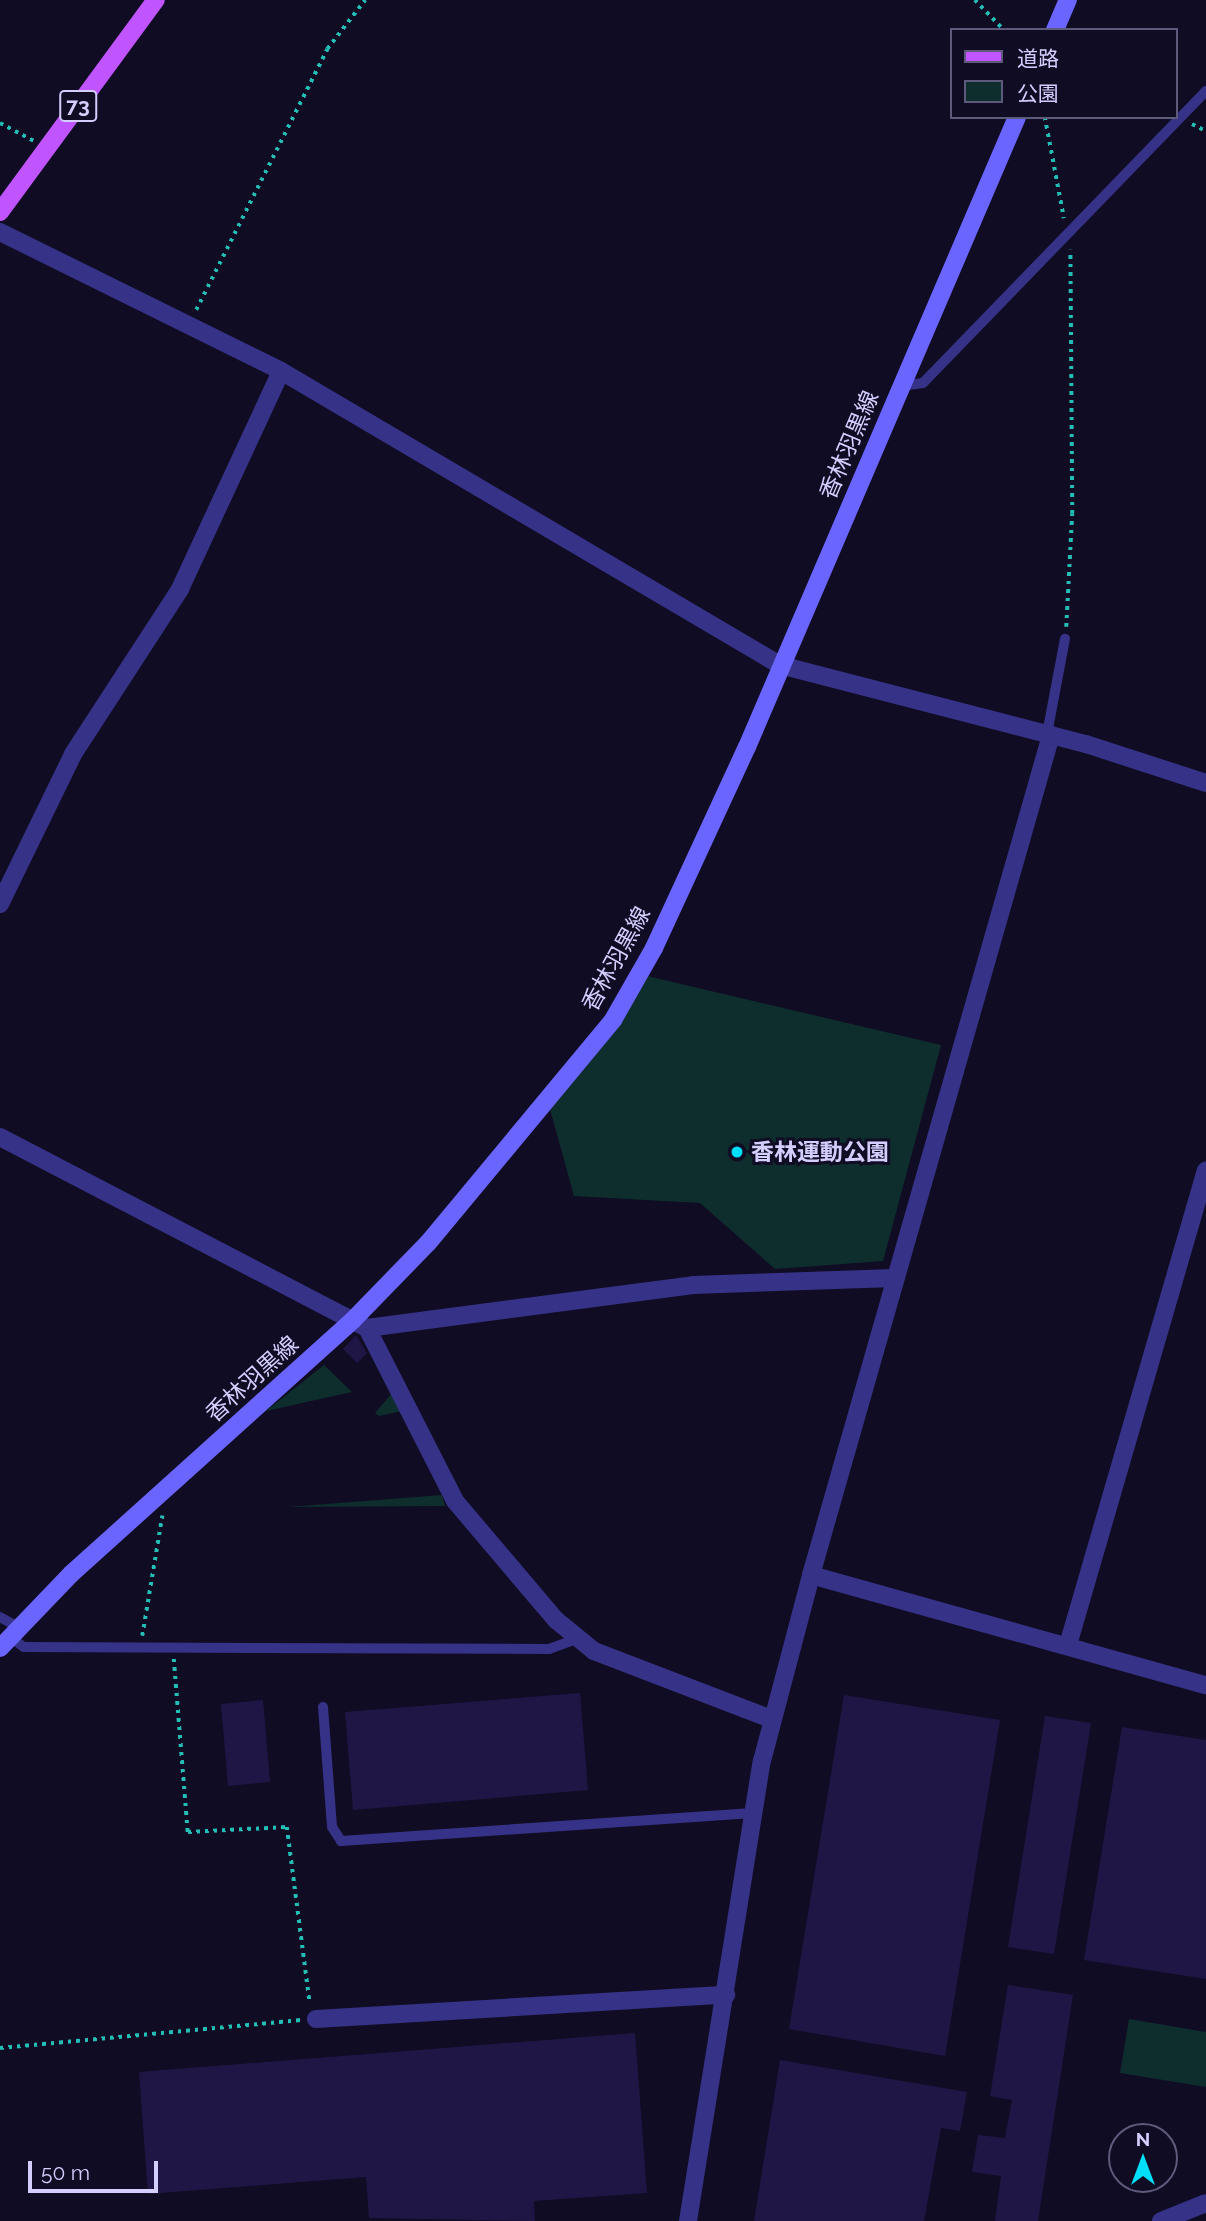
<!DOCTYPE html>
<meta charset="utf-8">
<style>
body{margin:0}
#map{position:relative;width:1206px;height:2221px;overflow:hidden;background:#100c23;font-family:Raleway,"Noto Sans JP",sans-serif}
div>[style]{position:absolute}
.green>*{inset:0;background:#0e2e2d}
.building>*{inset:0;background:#201646}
.path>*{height:3.5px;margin-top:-1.75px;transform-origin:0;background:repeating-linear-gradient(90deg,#23beb6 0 3.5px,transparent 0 8.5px)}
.service>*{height:10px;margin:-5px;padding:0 5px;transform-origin:5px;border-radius:5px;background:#363287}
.minor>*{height:18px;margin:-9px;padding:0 9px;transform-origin:9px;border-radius:9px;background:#363287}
.tertiary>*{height:18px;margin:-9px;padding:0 9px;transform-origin:9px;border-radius:9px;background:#363287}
.secondary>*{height:18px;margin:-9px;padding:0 9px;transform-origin:9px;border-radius:9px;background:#6a65ff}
.primary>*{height:18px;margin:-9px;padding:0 9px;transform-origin:9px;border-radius:9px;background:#c055ff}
.dots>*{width:19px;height:19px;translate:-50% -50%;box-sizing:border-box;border:4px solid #100c23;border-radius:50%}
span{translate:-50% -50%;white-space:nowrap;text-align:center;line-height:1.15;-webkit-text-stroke:6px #100c23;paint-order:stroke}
.shield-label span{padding:2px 5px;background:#100c23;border:2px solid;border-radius:5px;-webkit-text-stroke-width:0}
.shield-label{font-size:21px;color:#d4ceff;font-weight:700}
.street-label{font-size:23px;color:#d4ceff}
.poi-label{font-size:23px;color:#d4ceff;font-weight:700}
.left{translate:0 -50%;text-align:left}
.legend{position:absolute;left:950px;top:28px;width:228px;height:91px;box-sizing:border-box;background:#100c23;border:2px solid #5e5a7b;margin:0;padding:9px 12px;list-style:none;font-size:21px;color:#d4ceff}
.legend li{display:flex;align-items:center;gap:14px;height:35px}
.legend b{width:35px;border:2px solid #5e5a7b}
.north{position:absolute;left:1108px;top:2123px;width:70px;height:70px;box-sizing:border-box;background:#100c23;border:2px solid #5e5a7b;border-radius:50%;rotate:0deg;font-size:19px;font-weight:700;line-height:28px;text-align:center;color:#d4ceff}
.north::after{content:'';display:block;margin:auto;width:24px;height:32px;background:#00dff9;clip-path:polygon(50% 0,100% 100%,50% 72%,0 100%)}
.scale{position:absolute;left:28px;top:2161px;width:130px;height:32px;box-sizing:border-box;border:4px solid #d4ceff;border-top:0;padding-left:9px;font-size:21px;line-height:24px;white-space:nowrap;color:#d4ceff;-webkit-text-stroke:5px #100c23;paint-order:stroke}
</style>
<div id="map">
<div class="green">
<i style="clip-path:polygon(647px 976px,941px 1045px,883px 1261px,775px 1269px,700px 1203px,574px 1196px,550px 1109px)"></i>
<i style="clip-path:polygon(324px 1365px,352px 1392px,266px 1411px)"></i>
<i style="clip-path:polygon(393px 1392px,402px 1411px,379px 1416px,375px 1413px)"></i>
<i style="clip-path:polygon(442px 1495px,445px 1506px,288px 1507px)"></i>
<i style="clip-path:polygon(1129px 2019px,1206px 2032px,1206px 2087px,1120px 2073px)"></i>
</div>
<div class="building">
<i style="clip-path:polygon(356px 1335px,367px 1353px,357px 1363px,343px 1349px)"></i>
<i style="clip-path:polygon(580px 1693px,588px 1790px,353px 1810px,345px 1712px)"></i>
<i style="clip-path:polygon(844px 1695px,1000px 1720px,945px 2056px,789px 2029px)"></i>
<i style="clip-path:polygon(263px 1700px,270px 1782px,228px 1786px,221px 1704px)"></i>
<i style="clip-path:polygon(1045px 1716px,1091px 1723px,1054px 1954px,1008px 1947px)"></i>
<i style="clip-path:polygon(1122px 1727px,1206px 1740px,1206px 1979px,1084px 1960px)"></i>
<i style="clip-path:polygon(1008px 1985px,1073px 1995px,1038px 2221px,995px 2221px,1001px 2176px,972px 2172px,978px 2135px,1005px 2138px,1012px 2100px,990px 2096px)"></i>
<i style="clip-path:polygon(635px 2033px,647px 2193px,534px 2201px,535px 2221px,369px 2218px,366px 2177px,148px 2194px,139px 2072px)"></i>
<i style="clip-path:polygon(780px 2060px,967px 2092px,960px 2131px,941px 2128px,924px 2221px,754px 2221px)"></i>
</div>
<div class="path">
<i style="left:975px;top:0;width:42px;rotate:46deg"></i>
<i style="left:1045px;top:117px;width:103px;rotate:79.3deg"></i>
<i style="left:0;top:123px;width:38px;rotate:28deg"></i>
<i style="left:1192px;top:124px;width:16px;rotate:27deg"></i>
<i style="left:196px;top:310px;width:292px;rotate:-63.3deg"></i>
<i style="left:327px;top:49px;width:62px;rotate:-52.2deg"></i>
<i style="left:1066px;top:627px;width:113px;rotate:-87deg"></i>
<i style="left:1072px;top:514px;width:264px;rotate:-90.4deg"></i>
<i style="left:142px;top:1636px;width:122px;rotate:-80.5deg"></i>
<i style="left:174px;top:1659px;width:174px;rotate:85.4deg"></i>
<i style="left:188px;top:1832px;width:99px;rotate:-2.9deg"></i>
<i style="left:287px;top:1827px;width:178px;rotate:82.6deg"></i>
<i style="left:0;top:2048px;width:302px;rotate:-5.3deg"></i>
</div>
<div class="service">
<i style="left:901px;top:386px;width:22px;rotate:-8deg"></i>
<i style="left:923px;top:383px;width:407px;rotate:-45.9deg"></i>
<i style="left:1047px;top:734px;width:97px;rotate:-79.3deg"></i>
<i style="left:0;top:1617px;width:21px;rotate:29deg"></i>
<i style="left:10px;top:1637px;width:17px;rotate:36deg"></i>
<i style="left:24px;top:1647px;width:525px;rotate:0.22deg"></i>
<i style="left:549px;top:1649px;width:29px;rotate:-20deg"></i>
<i style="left:323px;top:1707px;width:120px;rotate:85.7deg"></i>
<i style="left:332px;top:1827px;width:17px;rotate:57deg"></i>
<i style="left:341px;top:1841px;width:413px;rotate:-3.9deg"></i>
</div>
<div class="minor">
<i style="left:0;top:904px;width:167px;rotate:-64deg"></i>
<i style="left:73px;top:754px;width:197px;rotate:-57deg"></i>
<i style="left:180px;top:589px;width:240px;rotate:-65.1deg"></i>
<i style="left:0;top:1137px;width:414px;rotate:27.5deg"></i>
<i style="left:367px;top:1328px;width:194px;rotate:63deg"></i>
<i style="left:455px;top:1501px;width:156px;rotate:49.7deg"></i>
<i style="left:556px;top:1620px;width:49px;rotate:39.2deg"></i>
<i style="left:594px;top:1651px;width:190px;rotate:21deg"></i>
<i style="left:367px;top:1328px;width:329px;rotate:-7.5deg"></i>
<i style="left:693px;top:1285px;width:201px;rotate:-2deg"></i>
<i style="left:811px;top:1575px;width:874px;rotate:-74.05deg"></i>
<i style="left:316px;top:2019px;width:411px;rotate:-3.4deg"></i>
</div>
<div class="tertiary">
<i style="left:0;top:232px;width:313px;rotate:26.3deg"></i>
<i style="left:281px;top:371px;width:579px;rotate:30.51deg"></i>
<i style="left:780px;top:665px;width:316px;rotate:14.5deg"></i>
<i style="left:1086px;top:744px;width:126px;rotate:18deg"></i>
<i style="left:1068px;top:1645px;width:494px;rotate:-73.8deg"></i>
<i style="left:688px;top:2221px;width:466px;rotate:-80.9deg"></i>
<i style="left:762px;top:1761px;width:192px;rotate:-75.2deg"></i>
<i style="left:811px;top:1575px;width:410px;rotate:15.6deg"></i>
<i style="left:1161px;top:2221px;width:48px;rotate:-21.8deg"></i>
</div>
<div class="secondary">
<i style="left:1055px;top:30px;width:33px;rotate:-67deg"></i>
<i style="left:0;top:1648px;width:103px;rotate:-46.2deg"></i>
<i style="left:71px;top:1574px;width:380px;rotate:-42deg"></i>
<i style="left:353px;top:1320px;width:107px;rotate:-45.8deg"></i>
<i style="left:428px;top:1243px;width:290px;rotate:-50.3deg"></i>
<i style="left:613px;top:1020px;width:83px;rotate:-60.3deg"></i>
<i style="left:654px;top:948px;width:221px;rotate:-65.2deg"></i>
<i style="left:747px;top:747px;width:685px;rotate:-66.8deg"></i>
</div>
<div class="primary">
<i style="left:0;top:212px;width:263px;rotate:-53.7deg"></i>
</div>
<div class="dots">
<i style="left:737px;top:1152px;background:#00dff9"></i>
</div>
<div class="shield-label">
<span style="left:78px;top:106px">73</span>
</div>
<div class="street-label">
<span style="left:849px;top:445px;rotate:-67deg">香林羽黒線</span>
<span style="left:616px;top:959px;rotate:-61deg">香林羽黒線</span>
<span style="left:252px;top:1379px;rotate:-42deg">香林羽黒線</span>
</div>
<div class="poi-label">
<span class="left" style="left:751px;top:1152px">香林運動公園</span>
</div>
<ul class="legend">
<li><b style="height:9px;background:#c055ff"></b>道路</li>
<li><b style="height:19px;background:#0e2e2d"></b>公園</li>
</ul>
<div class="north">N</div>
<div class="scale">50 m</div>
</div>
